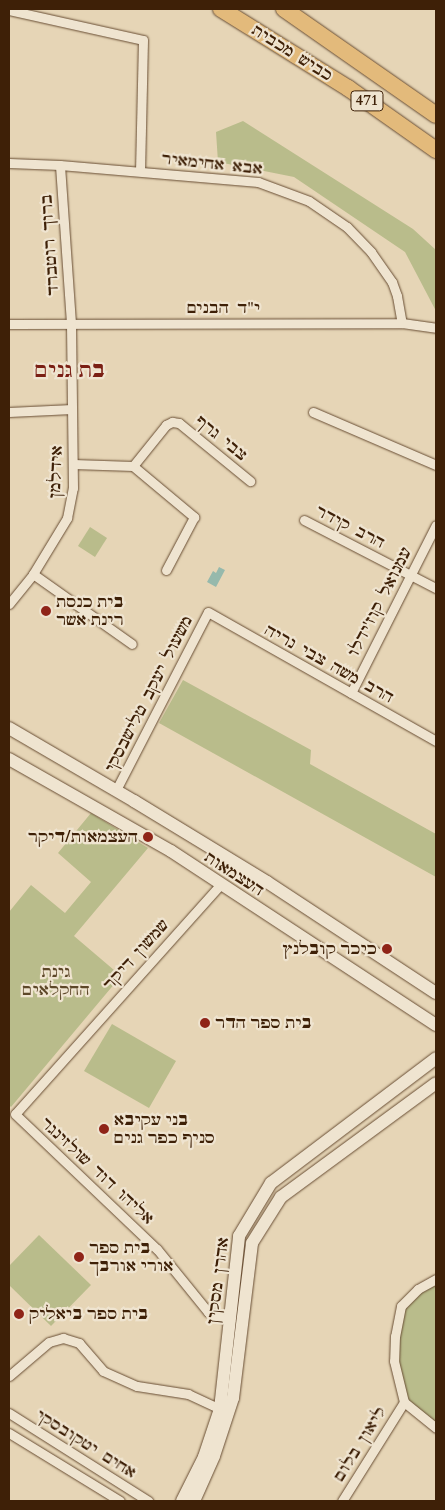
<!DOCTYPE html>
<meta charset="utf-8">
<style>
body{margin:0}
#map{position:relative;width:445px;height:1510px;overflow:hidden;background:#e6d5b6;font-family:Cardo,"Frank Ruhl Libre",serif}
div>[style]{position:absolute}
.green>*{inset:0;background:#b9bc8b}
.water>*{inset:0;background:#96b9ac}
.roads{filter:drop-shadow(0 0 1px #684d33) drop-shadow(0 0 1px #684d33)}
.street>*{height:9px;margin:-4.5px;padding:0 4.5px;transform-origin:4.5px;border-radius:4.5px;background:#efe4d0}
.secondary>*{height:12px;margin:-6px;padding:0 6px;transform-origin:6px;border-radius:6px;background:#efe4d0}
.highway>*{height:16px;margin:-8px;padding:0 8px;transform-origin:8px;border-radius:8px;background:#e3ba7b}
.dots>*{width:14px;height:14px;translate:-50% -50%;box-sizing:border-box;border:2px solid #efe4d0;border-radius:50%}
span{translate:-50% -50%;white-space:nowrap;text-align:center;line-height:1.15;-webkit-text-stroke:4.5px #efe4d0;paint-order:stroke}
.shield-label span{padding:1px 4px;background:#efe4d0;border:1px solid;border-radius:4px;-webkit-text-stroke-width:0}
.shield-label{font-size:15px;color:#3e2007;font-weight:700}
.street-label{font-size:16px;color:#3e2007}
.poi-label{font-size:16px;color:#3e2007;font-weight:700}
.left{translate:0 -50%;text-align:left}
.right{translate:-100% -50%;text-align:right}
.park-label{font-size:16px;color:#5d4728;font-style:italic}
.district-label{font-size:21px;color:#7a1f14;font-weight:700}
.frame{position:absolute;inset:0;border:10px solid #3e2007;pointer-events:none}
</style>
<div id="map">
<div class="green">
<i style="clip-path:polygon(243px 121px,413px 229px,436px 250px,436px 311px,405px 252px,294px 177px,218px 162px,216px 132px)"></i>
<i style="clip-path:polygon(90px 527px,107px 538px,95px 557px,78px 546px)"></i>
<i style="clip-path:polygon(183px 680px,311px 750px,310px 764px,436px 834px,436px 877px,159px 723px)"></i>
<i style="clip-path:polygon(91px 813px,148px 848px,74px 936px,121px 976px,11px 1107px,9px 1105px,9px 912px,31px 885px,65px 913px,91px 882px,58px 853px)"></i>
<i style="clip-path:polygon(112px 1024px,176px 1061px,149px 1108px,84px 1071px)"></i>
<i style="clip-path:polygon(39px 1235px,91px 1285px,51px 1326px,9px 1285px,9px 1266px)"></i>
<i style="clip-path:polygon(436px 1279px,436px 1428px,404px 1402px,398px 1382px,400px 1309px)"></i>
</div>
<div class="water">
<i style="clip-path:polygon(219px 567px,225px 570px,216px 587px,207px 582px,213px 571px,216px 573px)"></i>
</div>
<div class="roads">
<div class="street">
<i style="left:9px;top:10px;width:137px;rotate:12.6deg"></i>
<i style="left:143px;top:40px;width:131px;rotate:91.3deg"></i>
<i style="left:9px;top:163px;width:51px;rotate:2.2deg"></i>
<i style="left:60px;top:165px;width:199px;rotate:4.9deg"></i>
<i style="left:258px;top:182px;width:54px;rotate:20.4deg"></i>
<i style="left:309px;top:201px;width:46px;rotate:34.4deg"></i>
<i style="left:347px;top:227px;width:35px;rotate:46deg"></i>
<i style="left:371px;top:252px;width:37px;rotate:55deg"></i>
<i style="left:392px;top:282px;width:15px;rotate:70deg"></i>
<i style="left:397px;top:296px;width:27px;rotate:80deg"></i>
<i style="left:9px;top:324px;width:393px;rotate:-0.1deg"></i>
<i style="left:402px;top:323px;width:34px;rotate:8deg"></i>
<i style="left:9px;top:412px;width:63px;rotate:-2.7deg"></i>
<i style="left:313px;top:412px;width:134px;rotate:23.3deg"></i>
<i style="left:73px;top:464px;width:60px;rotate:1.9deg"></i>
<i style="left:133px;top:466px;width:80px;rotate:39.9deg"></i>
<i style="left:194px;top:517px;width:60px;rotate:117.8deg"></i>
<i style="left:133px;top:466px;width:53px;rotate:-51.2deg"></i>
<i style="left:166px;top:425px;width:7px;rotate:-27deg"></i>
<i style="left:172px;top:422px;width:7px;rotate:8deg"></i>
<i style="left:179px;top:423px;width:92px;rotate:39.2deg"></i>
<i style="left:304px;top:520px;width:148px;rotate:27.3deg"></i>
<i style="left:33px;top:574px;width:121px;rotate:35.3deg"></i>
<i style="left:9px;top:604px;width:38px;rotate:-51deg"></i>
<i style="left:33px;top:574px;width:66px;rotate:-58.7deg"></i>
<i style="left:67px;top:518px;width:31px;rotate:-79deg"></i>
<i style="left:73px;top:488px;width:165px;rotate:-90.7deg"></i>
<i style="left:71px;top:323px;width:158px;rotate:-94deg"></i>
<i style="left:351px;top:693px;width:188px;rotate:-63.2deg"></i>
<i style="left:116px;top:790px;width:200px;rotate:-62.7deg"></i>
<i style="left:208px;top:612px;width:262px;rotate:29.5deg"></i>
<i style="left:220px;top:885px;width:307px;rotate:131.8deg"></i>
<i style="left:15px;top:1114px;width:196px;rotate:43.6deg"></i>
<i style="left:157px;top:1249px;width:81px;rotate:51deg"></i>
<i style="left:208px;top:1312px;width:24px;rotate:22deg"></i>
<i style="left:436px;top:1279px;width:21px;rotate:151deg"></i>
<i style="left:418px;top:1289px;width:24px;rotate:135deg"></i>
<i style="left:401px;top:1306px;width:31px;rotate:101deg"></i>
<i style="left:395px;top:1336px;width:25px;rotate:92deg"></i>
<i style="left:394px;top:1361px;width:42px;rotate:76.3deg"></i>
<i style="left:404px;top:1402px;width:41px;rotate:39.1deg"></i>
<i style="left:9px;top:1376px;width:52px;rotate:-40.4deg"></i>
<i style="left:49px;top:1342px;width:15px;rotate:-16deg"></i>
<i style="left:63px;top:1338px;width:17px;rotate:17deg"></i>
<i style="left:79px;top:1343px;width:37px;rotate:49deg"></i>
<i style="left:103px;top:1371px;width:37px;rotate:24deg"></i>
<i style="left:137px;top:1386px;width:52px;rotate:8.9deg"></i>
<i style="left:188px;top:1394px;width:35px;rotate:25deg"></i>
<i style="left:9px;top:1413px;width:165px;rotate:32.3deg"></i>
<i style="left:9px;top:1433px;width:130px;rotate:31.5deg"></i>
<i style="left:342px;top:1501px;width:117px;rotate:-57.9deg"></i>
</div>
<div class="secondary">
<i style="left:9px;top:728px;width:145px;rotate:30.3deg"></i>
<i style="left:134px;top:801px;width:156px;rotate:31.3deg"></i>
<i style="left:267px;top:882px;width:202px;rotate:33.3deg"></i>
<i style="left:9px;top:759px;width:186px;rotate:29.6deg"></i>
<i style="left:171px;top:851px;width:317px;rotate:33.3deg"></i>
<i style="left:182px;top:1501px;width:49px;rotate:-63.4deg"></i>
<i style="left:204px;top:1457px;width:51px;rotate:-71.6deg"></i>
<i style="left:220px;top:1409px;width:174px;rotate:-83.7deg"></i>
<i style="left:239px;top:1236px;width:62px;rotate:-58.9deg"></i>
<i style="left:271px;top:1183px;width:207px;rotate:-37.1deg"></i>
<i style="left:194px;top:1501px;width:49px;rotate:-66deg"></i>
<i style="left:214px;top:1456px;width:61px;rotate:-71.9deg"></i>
<i style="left:233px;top:1398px;width:156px;rotate:-83deg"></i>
<i style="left:252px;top:1243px;width:54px;rotate:-57.8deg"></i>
<i style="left:281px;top:1197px;width:192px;rotate:-36.3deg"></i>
</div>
<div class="highway">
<i style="left:221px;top:9px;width:150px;rotate:31.9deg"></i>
<i style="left:348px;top:88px;width:108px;rotate:35.2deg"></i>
<i style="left:284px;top:9px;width:185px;rotate:34.9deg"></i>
</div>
</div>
<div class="dots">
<i style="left:46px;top:611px;background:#8f2418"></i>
<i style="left:148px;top:837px;background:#8f2418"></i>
<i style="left:387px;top:949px;background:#8f2418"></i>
<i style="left:205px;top:1023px;background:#8f2418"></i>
<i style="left:104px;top:1129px;background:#8f2418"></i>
<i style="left:79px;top:1257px;background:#8f2418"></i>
<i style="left:19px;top:1314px;background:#8f2418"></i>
</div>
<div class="shield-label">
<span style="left:367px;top:101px">471</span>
</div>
<div class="street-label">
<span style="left:292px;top:53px;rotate:32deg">כביש מכבית</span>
<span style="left:212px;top:164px;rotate:6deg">אבא אחימאיר</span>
<span style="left:50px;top:245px;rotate:-94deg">ברוך רוטברד</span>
<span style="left:223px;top:308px">י"ד הבנים</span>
<span style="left:221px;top:438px;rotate:39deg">צבי גרף</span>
<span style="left:56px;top:472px;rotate:-88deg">אידלמן</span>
<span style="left:350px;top:527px;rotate:27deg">הרב קידר</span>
<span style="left:380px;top:602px;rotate:-63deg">עמנואל קוז'ידלו</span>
<span style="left:329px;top:664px;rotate:29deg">הרב משה צבי נריה</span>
<span style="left:149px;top:694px;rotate:-63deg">משעול יעקב טלישבסקי</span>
<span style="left:234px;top:874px;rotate:33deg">העצמאות</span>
<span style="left:136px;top:955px;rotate:-48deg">שמשון דיקר</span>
<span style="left:97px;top:1171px;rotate:43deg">אליהו דוד שולזינגר</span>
<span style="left:218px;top:1281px;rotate:-83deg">אהרן מסקין</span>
<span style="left:86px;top:1444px;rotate:32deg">אחים יטקובסקי</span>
<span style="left:360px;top:1444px;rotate:-58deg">ליאון בלום</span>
</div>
<div class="poi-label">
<span class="left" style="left:56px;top:611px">בית כנסת<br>רינת אשר</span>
<span class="right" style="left:138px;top:837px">העצמאות/דיקר</span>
<span class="right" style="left:377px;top:949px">כיכר קובלנץ</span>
<span class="left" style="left:215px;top:1023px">בית ספר הדר</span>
<span class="left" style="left:114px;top:1129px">בני עקיבא<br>סניף כפר גנים</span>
<span class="left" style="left:89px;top:1257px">בית ספר<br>אורי אורבך</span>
<span class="left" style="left:29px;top:1314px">בית ספר ביאליק</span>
</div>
<div class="park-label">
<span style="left:56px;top:981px">גינת<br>החקלאים</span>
</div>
<div class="district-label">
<span style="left:70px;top:371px">בת גנים</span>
</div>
<div class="frame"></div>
</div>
